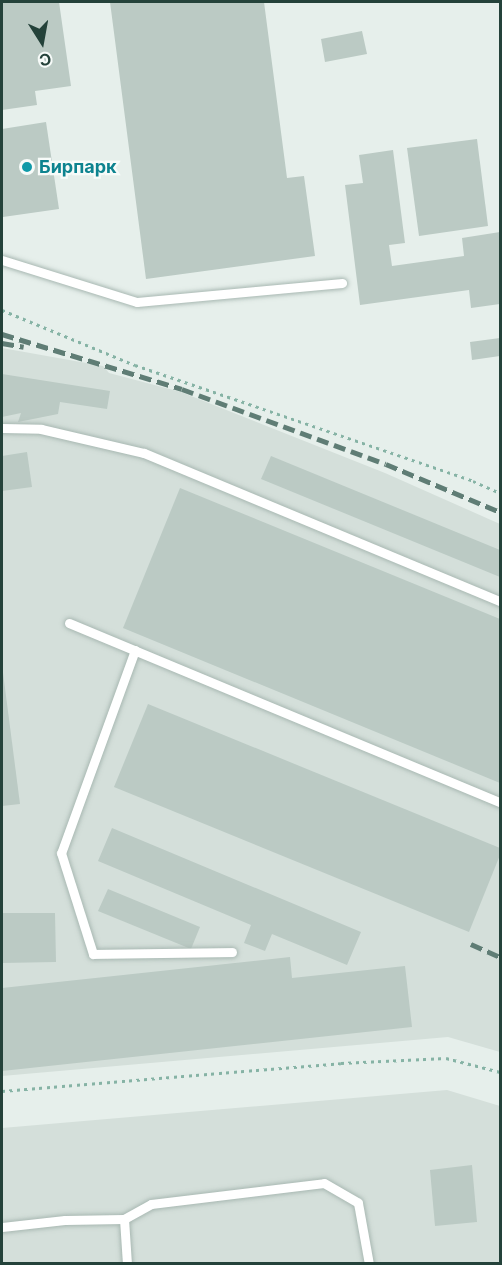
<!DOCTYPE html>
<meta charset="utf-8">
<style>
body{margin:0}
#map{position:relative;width:502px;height:1265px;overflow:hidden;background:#e6efeb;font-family:Inter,sans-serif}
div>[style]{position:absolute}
.built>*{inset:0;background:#d4dfda}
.building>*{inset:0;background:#bbcac4}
.path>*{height:3px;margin-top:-1.5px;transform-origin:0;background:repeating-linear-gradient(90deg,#86b3a5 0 3px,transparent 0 7.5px)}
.roads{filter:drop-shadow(0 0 2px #a8b8b2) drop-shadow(0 0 2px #a8b8b2)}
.service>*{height:9px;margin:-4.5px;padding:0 4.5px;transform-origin:4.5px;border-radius:4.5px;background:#fff}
.rail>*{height:4.5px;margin-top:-2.25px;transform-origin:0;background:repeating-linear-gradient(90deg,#5f7d75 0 12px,transparent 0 18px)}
.dots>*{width:16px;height:16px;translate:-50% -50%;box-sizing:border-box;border:3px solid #f7fbf9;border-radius:50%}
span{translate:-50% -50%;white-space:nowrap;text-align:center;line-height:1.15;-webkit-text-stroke:4.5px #f7fbf9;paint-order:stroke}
.culture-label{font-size:18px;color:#0d838f;font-weight:700}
.left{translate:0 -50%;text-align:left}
.frame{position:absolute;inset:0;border:3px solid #24423a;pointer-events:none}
.north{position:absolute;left:12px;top:12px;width:60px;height:60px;-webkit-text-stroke:4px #f7fbf9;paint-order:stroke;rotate:169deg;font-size:16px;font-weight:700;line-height:24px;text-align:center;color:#24423a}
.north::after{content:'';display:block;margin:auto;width:21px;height:27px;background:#24423a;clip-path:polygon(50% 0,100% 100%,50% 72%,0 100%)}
</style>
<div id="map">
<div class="built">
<i style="clip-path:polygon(2px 348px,103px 366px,109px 373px,181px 392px,385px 473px,500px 524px,500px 1052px,448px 1037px,2px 1076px)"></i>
<i style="clip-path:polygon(447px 1090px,500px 1106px,500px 1263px,2px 1264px,2px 1128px)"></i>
</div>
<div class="building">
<i style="clip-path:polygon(2px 2px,59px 2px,71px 86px,35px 91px,37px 105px,2px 110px)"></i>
<i style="clip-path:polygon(110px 2px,264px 2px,287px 178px,304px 176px,315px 256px,146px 279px)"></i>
<i style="clip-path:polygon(362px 31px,367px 54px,325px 62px,321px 39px)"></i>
<i style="clip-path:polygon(46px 122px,59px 209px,3px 217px,2px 129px)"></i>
<i style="clip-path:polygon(477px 139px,488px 226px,419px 236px,407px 148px)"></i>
<i style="clip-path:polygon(393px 150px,405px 243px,389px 245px,392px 266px,464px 256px,462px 238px,500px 232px,500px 304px,471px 308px,469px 290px,360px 305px,345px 185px,363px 183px,359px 155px)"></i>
<i style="clip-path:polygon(500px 338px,500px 356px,472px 360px,470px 342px)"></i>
<i style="clip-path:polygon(2px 374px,110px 391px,107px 409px,60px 402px,58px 414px,18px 422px,21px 413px,2px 417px)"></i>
<i style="clip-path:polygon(27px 452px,32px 487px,2px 491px,2px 456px)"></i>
<i style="clip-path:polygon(271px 456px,500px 550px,500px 577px,261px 479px)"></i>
<i style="clip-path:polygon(180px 488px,500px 619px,500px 783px,123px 628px)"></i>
<i style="clip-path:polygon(2px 665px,20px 804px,2px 806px)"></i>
<i style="clip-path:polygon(148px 704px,500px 848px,500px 855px,469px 932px,114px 787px)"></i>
<i style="clip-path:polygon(112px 828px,361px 932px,347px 965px,272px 934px,265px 951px,244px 943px,251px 925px,98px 861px)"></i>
<i style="clip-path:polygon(108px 889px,200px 927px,191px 949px,98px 911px)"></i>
<i style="clip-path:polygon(2px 913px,55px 913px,56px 962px,2px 963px)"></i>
<i style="clip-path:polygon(290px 957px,292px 978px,405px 966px,412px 1027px,2px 1071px,2px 988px)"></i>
<i style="clip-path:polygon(472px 1165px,477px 1222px,435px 1226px,430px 1170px)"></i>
</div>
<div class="path">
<i style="left:2px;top:310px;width:144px;rotate:22.5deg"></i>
<i style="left:135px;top:365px;width:357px;rotate:18.9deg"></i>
<i style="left:473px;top:481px;width:30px;rotate:24deg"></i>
<i style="left:2px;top:1091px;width:340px;rotate:-4.7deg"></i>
<i style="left:341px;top:1063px;width:105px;rotate:-2.7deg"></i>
<i style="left:446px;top:1058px;width:56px;rotate:14.5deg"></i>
</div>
<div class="roads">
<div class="service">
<i style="left:2px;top:260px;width:141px;rotate:17.3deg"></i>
<i style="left:137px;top:302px;width:206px;rotate:-5.3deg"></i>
<i style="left:2px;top:428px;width:39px;rotate:1deg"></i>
<i style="left:41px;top:429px;width:106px;rotate:13.1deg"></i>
<i style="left:144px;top:453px;width:386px;rotate:22.6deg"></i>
<i style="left:69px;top:623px;width:467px;rotate:22.6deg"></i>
<i style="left:135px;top:650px;width:216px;rotate:110deg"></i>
<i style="left:61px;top:853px;width:106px;rotate:72.4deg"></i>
<i style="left:93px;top:954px;width:139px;rotate:-0.8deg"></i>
<i style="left:2px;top:1227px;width:63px;rotate:-6.3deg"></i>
<i style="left:65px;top:1220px;width:59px;rotate:-1deg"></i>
<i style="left:127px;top:1264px;width:45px;rotate:-93.8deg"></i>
<i style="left:124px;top:1219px;width:31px;rotate:-29deg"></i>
<i style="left:151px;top:1204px;width:174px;rotate:-6.9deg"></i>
<i style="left:324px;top:1183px;width:39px;rotate:30deg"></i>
<i style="left:358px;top:1203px;width:62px;rotate:79.8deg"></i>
</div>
</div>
<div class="rail">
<i style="left:2px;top:334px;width:188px;rotate:17deg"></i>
<i style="left:182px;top:389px;width:217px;rotate:20.2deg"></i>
<i style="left:386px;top:464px;width:124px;rotate:22.8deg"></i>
<i style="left:2px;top:343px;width:22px;rotate:10deg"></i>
<i style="left:471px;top:944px;width:32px;rotate:24deg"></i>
</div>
<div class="dots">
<i style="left:27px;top:167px;background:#0f9aa8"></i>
</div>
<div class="culture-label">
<span class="left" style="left:39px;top:167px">Бирпарк</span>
</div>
<div class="frame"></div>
<div class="north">С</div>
</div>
